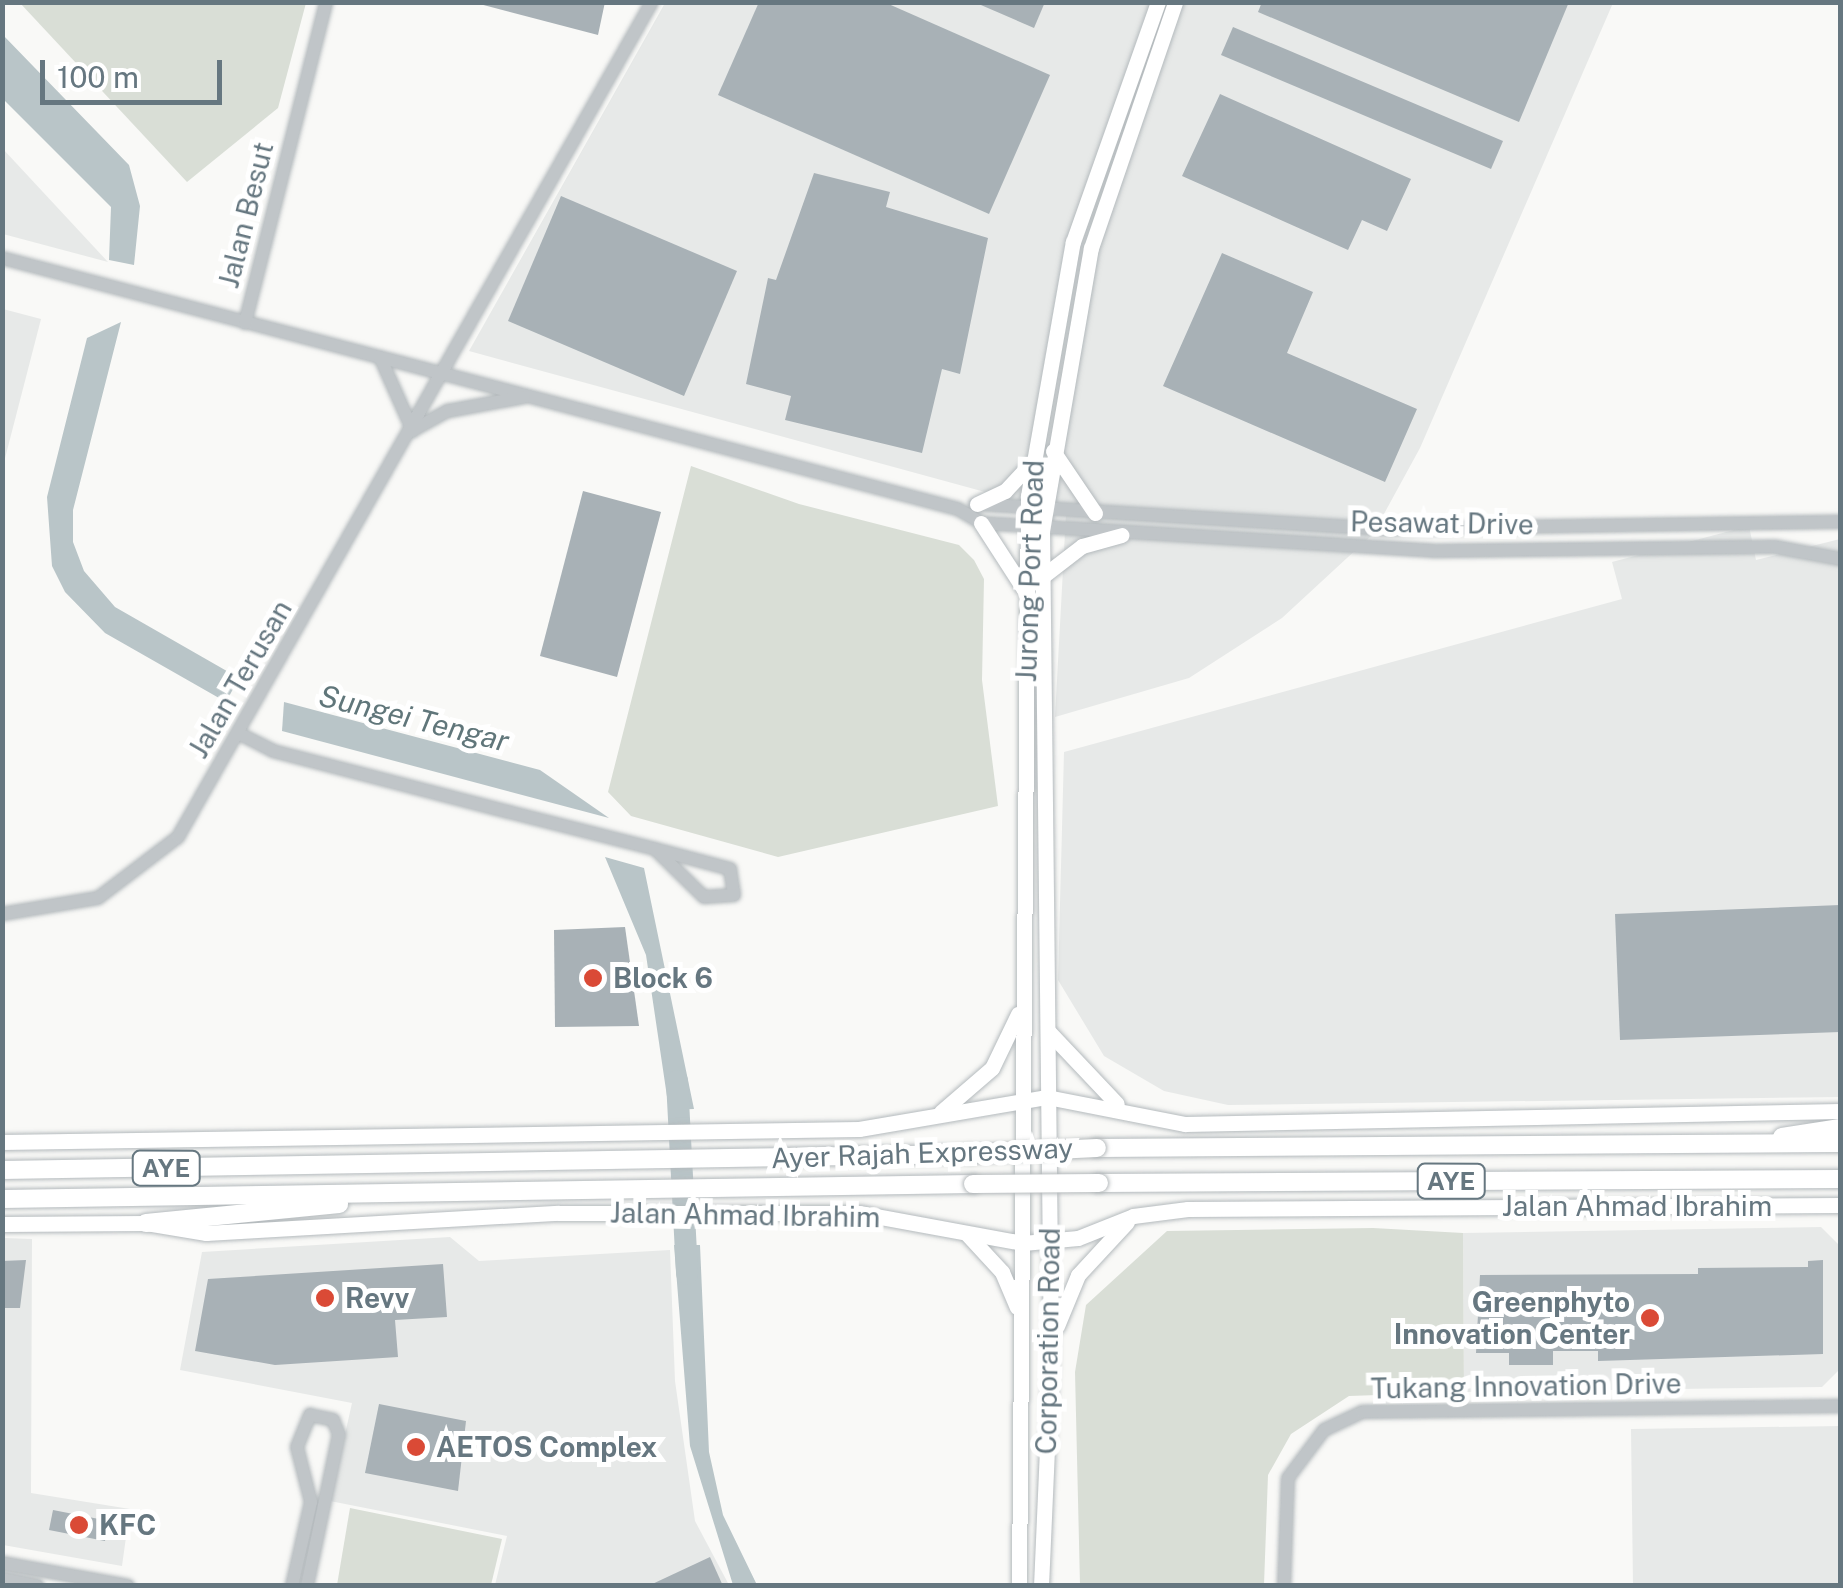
<!DOCTYPE html>
<style>
body{margin:0}
#map{position:relative;width:1843px;height:1588px;overflow:hidden;background:#f9f9f7;font-family:"Public Sans",sans-serif}
div>[style]{position:absolute}
.built>*{inset:0;background:#e7e9e8}
.green>*{inset:0;background:#d9ded6}
.water>*{inset:0;background:#b9c5c8}
.river>*{height:22px;margin:-11px;padding:0 11px;transform-origin:11px;border-radius:11px;background:#b9c5c8}
.building>*{inset:0;background:#a8b1b6}
.roads{filter:drop-shadow(0 0 2px #b4babd) drop-shadow(0 0 2px #b4babd)}
.minor>*{height:12px;margin:-6px;padding:0 6px;transform-origin:6px;border-radius:6px;background:#c0c5c8}
.major>*{height:15px;margin:-7.5px;padding:0 7.5px;transform-origin:7.5px;border-radius:7.5px;background:#fff}
.highway>*{height:18px;margin:-9px;padding:0 9px;transform-origin:9px;border-radius:9px;background:#fff}
.bridges{filter:drop-shadow(0 0 2px #b4b9bb) drop-shadow(0 0 2px #b4b9bb)}
.highway-bridge>*{height:18px;margin:-9px;padding:0 9px;transform-origin:9px;border-radius:9px;background:#fff}
.dots>*{width:28px;height:28px;translate:-50% -50%;box-sizing:border-box;border:5px solid #fff;border-radius:50%}
span{translate:-50% -50%;white-space:nowrap;text-align:center;line-height:1.15;-webkit-text-stroke:10px #fff;paint-order:stroke}
.shield-label span{padding:2px 8px;background:#fff;border:2px solid;border-radius:8px;-webkit-text-stroke-width:0}
.shield-label{font-size:25px;color:#667780;font-weight:700}
.street-label{font-size:28px;color:#667780}
.poi-label{font-size:28px;color:#667780;font-weight:700}
.left{translate:0 -50%;text-align:left}
.right{translate:-100% -50%;text-align:right}
.water-label{font-size:30px;color:#60767a;font-style:italic}
.frame{position:absolute;inset:0;border:5px solid #667780;pointer-events:none}
.scale{position:absolute;left:40px;top:60px;width:182px;height:45px;box-sizing:border-box;border:5px solid #667780;border-top:0;padding-left:12px;font-size:30px;line-height:35px;white-space:nowrap;color:#667780;-webkit-text-stroke:8px #fff;paint-order:stroke}
</style>
<div id="map">
<div class="built">
<i style="clip-path:polygon(665px 3px,1613px 3px,1420px 448px,1373px 534px,1282px 618px,1189px 678px,1055px 717px,1066px 514px,469px 351px)"></i>
<i style="clip-path:polygon(2px 149px,3px 149px,108px 262px,3px 234px)"></i>
<i style="clip-path:polygon(3px 309px,41px 319px,3px 466px,2px 309px)"></i>
<i style="clip-path:polygon(1749px 526px,1756px 560px,1840px 539px,1840px 1097px,1228px 1105px,1164px 1091px,1104px 1056px,1058px 980px,1064px 752px,1622px 599px,1612px 562px)"></i>
<i style="clip-path:polygon(1821px 1227px,1840px 1246px,1840px 1369px,1822px 1387px,1464px 1392px,1463px 1233px)"></i>
<i style="clip-path:polygon(450px 1237px,479px 1261px,670px 1250px,675px 1381px,695px 1521px,729px 1585px,495px 1585px,507px 1536px,330px 1501px,352px 1403px,180px 1370px,202px 1252px)"></i>
<i style="clip-path:polygon(3px 1238px,32px 1239px,31px 1493px,130px 1509px,122px 1566px,3px 1545px)"></i>
<i style="clip-path:polygon(1840px 1426px,1840px 1585px,1633px 1585px,1631px 1429px)"></i>
</div>
<div class="green">
<i style="clip-path:polygon(20px 3px,306px 3px,278px 108px,187px 182px)"></i>
<i style="clip-path:polygon(691px 466px,799px 504px,959px 545px,974px 560px,984px 579px,982px 680px,998px 806px,778px 857px,631px 816px,608px 792px)"></i>
<i style="clip-path:polygon(1373px 1228px,1463px 1233px,1464px 1392px,1349px 1396px,1291px 1434px,1268px 1475px,1264px 1585px,1080px 1585px,1075px 1372px,1086px 1305px,1167px 1231px)"></i>
<i style="clip-path:polygon(350px 1508px,502px 1539px,491px 1585px,337px 1585px)"></i>
</div>
<div class="water">
<i style="clip-path:polygon(2px 34px,129px 165px,140px 206px,134px 265px,109px 260px,111px 207px,3px 99px)"></i>
<i style="clip-path:polygon(121px 322px,73px 510px,73px 542px,84px 571px,115px 607px,239px 678px,226px 702px,105px 633px,65px 592px,52px 566px,47px 497px,87px 338px)"></i>
<i style="clip-path:polygon(284px 702px,540px 770px,609px 818px,282px 731px)"></i>
<i style="clip-path:polygon(605px 857px,644px 868px,694px 1109px,669px 1110px,646px 955px)"></i>
<i style="clip-path:polygon(674px 1245px,700px 1245px,709px 1452px,723px 1515px,757px 1585px,733px 1585px,690px 1446px)"></i>
</div>
<div class="river">
<i style="left:677px;top:1081px;width:193px;rotate:87deg"></i>
</div>
<div class="building">
<i style="clip-path:polygon(472px 2px,605px 2px,598px 35px)"></i>
<i style="clip-path:polygon(759px 2px,884px 2px,1050px 75px,989px 214px,718px 95px)"></i>
<i style="clip-path:polygon(974px 2px,1045px 2px,1034px 28px)"></i>
<i style="clip-path:polygon(1262px 2px,1569px 2px,1519px 122px,1258px 12px)"></i>
<i style="clip-path:polygon(1233px 27px,1503px 141px,1491px 169px,1221px 55px)"></i>
<i style="clip-path:polygon(1220px 94px,1411px 179px,1387px 231px,1362px 220px,1348px 250px,1182px 176px)"></i>
<i style="clip-path:polygon(814px 173px,890px 192px,886px 207px,988px 238px,960px 374px,942px 369px,922px 453px,785px 420px,791px 396px,746px 384px,768px 278px,776px 280px)"></i>
<i style="clip-path:polygon(561px 196px,737px 271px,684px 396px,508px 321px)"></i>
<i style="clip-path:polygon(1222px 253px,1313px 292px,1287px 353px,1417px 409px,1385px 482px,1163px 386px)"></i>
<i style="clip-path:polygon(583px 491px,661px 512px,617px 677px,540px 656px)"></i>
<i style="clip-path:polygon(1840px 905px,1840px 1032px,1620px 1040px,1615px 914px)"></i>
<i style="clip-path:polygon(625px 927px,639px 1026px,555px 1027px,554px 930px)"></i>
<i style="clip-path:polygon(26px 1260px,20px 1308px,2px 1308px,2px 1261px)"></i>
<i style="clip-path:polygon(1823px 1260px,1823px 1354px,1598px 1361px,1598px 1351px,1553px 1351px,1553px 1365px,1509px 1365px,1509px 1353px,1476px 1353px,1480px 1275px,1698px 1274px,1698px 1268px,1808px 1267px,1808px 1261px)"></i>
<i style="clip-path:polygon(443px 1264px,447px 1317px,395px 1320px,398px 1357px,275px 1365px,195px 1351px,208px 1279px)"></i>
<i style="clip-path:polygon(379px 1404px,466px 1421px,458px 1491px,365px 1473px)"></i>
<i style="clip-path:polygon(53px 1510px,109px 1521px,105px 1541px,49px 1530px)"></i>
<i style="clip-path:polygon(710px 1557px,723px 1586px,648px 1586px)"></i>
</div>
<div class="roads">
<div class="minor">
<i style="left:2px;top:258px;width:988px;rotate:14.71deg"></i>
<i style="left:958px;top:509px;width:27px;rotate:31deg"></i>
<i style="left:981px;top:523px;width:453px;rotate:3.5deg"></i>
<i style="left:1433px;top:551px;width:343px;rotate:-0.7deg"></i>
<i style="left:1776px;top:547px;width:65px;rotate:10.6deg"></i>
<i style="left:245px;top:323px;width:331px;rotate:-75.8deg"></i>
<i style="left:380px;top:357px;width:81px;rotate:66deg"></i>
<i style="left:415px;top:429px;width:38px;rotate:-29deg"></i>
<i style="left:448px;top:411px;width:77px;rotate:-10.4deg"></i>
<i style="left:975px;top:504px;width:410px;rotate:3.5deg"></i>
<i style="left:1384px;top:529px;width:456px;rotate:-0.9deg"></i>
<i style="left:238px;top:733px;width:39px;rotate:27deg"></i>
<i style="left:273px;top:751px;width:244px;rotate:14.5deg"></i>
<i style="left:509px;top:812px;width:151px;rotate:14.2deg"></i>
<i style="left:655px;top:849px;width:78px;rotate:14.9deg"></i>
<i style="left:730px;top:869px;width:26px;rotate:81deg"></i>
<i style="left:734px;top:895px;width:30px;rotate:176deg"></i>
<i style="left:704px;top:897px;width:69px;rotate:-135.6deg"></i>
<i style="left:2px;top:914px;width:97px;rotate:-9.5deg"></i>
<i style="left:98px;top:898px;width:101px;rotate:-37.3deg"></i>
<i style="left:178px;top:837px;width:960px;rotate:-60.42deg"></i>
<i style="left:2px;top:1563px;width:128px;rotate:10.3deg"></i>
<i style="left:2px;top:1579px;width:36px;rotate:11deg"></i>
<i style="left:292px;top:1586px;width:86px;rotate:-77.3deg"></i>
<i style="left:311px;top:1502px;width:57px;rotate:-104.3deg"></i>
<i style="left:297px;top:1447px;width:35px;rotate:-68deg"></i>
<i style="left:310px;top:1415px;width:24px;rotate:12deg"></i>
<i style="left:333px;top:1420px;width:15px;rotate:67deg"></i>
<i style="left:339px;top:1434px;width:155px;rotate:101.9deg"></i>
<i style="left:1284px;top:1586px;width:108px;rotate:-87.9deg"></i>
<i style="left:1288px;top:1478px;width:60px;rotate:-53.1deg"></i>
<i style="left:1324px;top:1430px;width:42px;rotate:-25.3deg"></i>
<i style="left:1362px;top:1412px;width:478px;rotate:-0.7deg"></i>
</div>
<div class="major">
<i style="left:1053px;top:451px;width:75px;rotate:55.9deg"></i>
<i style="left:977px;top:504px;width:31px;rotate:-25deg"></i>
<i style="left:1005px;top:491px;width:40px;rotate:-47deg"></i>
<i style="left:981px;top:523px;width:77px;rotate:57.1deg"></i>
<i style="left:1043px;top:576px;width:49px;rotate:-37.6deg"></i>
<i style="left:1082px;top:546px;width:41px;rotate:-15.4deg"></i>
<i style="left:1048px;top:1031px;width:100px;rotate:46.6deg"></i>
<i style="left:941px;top:1112px;width:67px;rotate:-40.8deg"></i>
<i style="left:992px;top:1068px;width:60px;rotate:-64.3deg"></i>
<i style="left:2px;top:1142px;width:857px;rotate:-0.87deg"></i>
<i style="left:859px;top:1129px;width:191px;rotate:-9.7deg"></i>
<i style="left:1047px;top:1097px;width:141px;rotate:11.1deg"></i>
<i style="left:1185px;top:1124px;width:655px;rotate:-1.14deg"></i>
<i style="left:2px;top:1224px;width:144px;rotate:-0.4deg"></i>
<i style="left:146px;top:1223px;width:61px;rotate:9.5deg"></i>
<i style="left:206px;top:1233px;width:353px;rotate:-3.3deg"></i>
<i style="left:558px;top:1213px;width:301px"></i>
<i style="left:859px;top:1213px;width:167px;rotate:10.4deg"></i>
<i style="left:1023px;top:1243px;width:55px;rotate:-5.2deg"></i>
<i style="left:1078px;top:1238px;width:59px;rotate:-21.8deg"></i>
<i style="left:1133px;top:1216px;width:55px;rotate:-7.3deg"></i>
<i style="left:1188px;top:1209px;width:652px;rotate:-0.35deg"></i>
<i style="left:966px;top:1233px;width:53px;rotate:47.3deg"></i>
<i style="left:1002px;top:1272px;width:38px;rotate:67deg"></i>
<i style="left:1057px;top:1326px;width:55px;rotate:-67.6deg"></i>
<i style="left:1078px;top:1275px;width:72px;rotate:-47.2deg"></i>
<i style="left:1019px;top:1586px;width:1090px;rotate:-89.53deg"></i>
<i style="left:1028px;top:496px;width:258px;rotate:-80deg"></i>
<i style="left:1073px;top:242px;width:255px;rotate:-70.5deg"></i>
<i style="left:1041px;top:1586px;width:228px;rotate:-87.5deg"></i>
<i style="left:1051px;top:1358px;width:827px;rotate:-90.62deg"></i>
<i style="left:1042px;top:531px;width:287px;rotate:-80.2deg"></i>
<i style="left:1091px;top:248px;width:260px;rotate:-71.1deg"></i>
</div>
<div class="highway">
<i style="left:1782px;top:1137px;width:59px;rotate:-8.8deg"></i>
<i style="left:1097px;top:1148px;width:743px;rotate:-0.39deg"></i>
<i style="left:2px;top:1170px;width:968px;rotate:-0.95deg"></i>
<i style="left:1099px;top:1183px;width:741px;rotate:-0.31deg"></i>
<i style="left:2px;top:1199px;width:971px;rotate:-0.89deg"></i>
<i style="left:146px;top:1223px;width:194px;rotate:-5.6deg"></i>
</div>
</div>
<div class="bridges">
<div class="highway-bridge">
<i style="left:970px;top:1154px;width:127px;rotate:-2.7deg"></i>
<i style="left:973px;top:1184px;width:126px;rotate:-0.5deg"></i>
</div>
</div>
<div class="dots">
<i style="left:593px;top:978px;background:#da4a36"></i>
<i style="left:325px;top:1298px;background:#da4a36"></i>
<i style="left:1650px;top:1318px;background:#da4a36"></i>
<i style="left:416px;top:1447px;background:#da4a36"></i>
<i style="left:79px;top:1525px;background:#da4a36"></i>
</div>
<div class="shield-label">
<span style="left:166px;top:1168px">AYE</span>
<span style="left:1451px;top:1181px">AYE</span>
</div>
<div class="street-label">
<span style="left:246px;top:215px;rotate:-76deg">Jalan Besut</span>
<span style="left:1442px;top:523px;rotate:1deg">Pesawat Drive</span>
<span style="left:1030px;top:571px;rotate:-88deg">Jurong Port Road</span>
<span style="left:240px;top:679px;rotate:-60deg">Jalan Terusan</span>
<span style="left:922px;top:1153px;rotate:-2deg">Ayer Rajah Expressway</span>
<span style="left:1637px;top:1206px">Jalan Ahmad Ibrahim</span>
<span style="left:745px;top:1215px;rotate:1deg">Jalan Ahmad Ibrahim</span>
<span style="left:1048px;top:1341px;rotate:-89deg">Corporation Road</span>
<span style="left:1526px;top:1386px;rotate:-1deg">Tukang Innovation Drive</span>
</div>
<div class="poi-label">
<span class="left" style="left:613px;top:978px">Block 6</span>
<span class="left" style="left:345px;top:1298px">Revv</span>
<span class="right" style="left:1630px;top:1318px">Greenphyto<br>Innovation Center</span>
<span class="left" style="left:436px;top:1447px">AETOS Complex</span>
<span class="left" style="left:99px;top:1525px">KFC</span>
</div>
<div class="water-label">
<span style="left:414px;top:718px;rotate:14deg">Sungei Tengar</span>
</div>
<div class="frame"></div>
<div class="scale">100 m</div>
</div>
